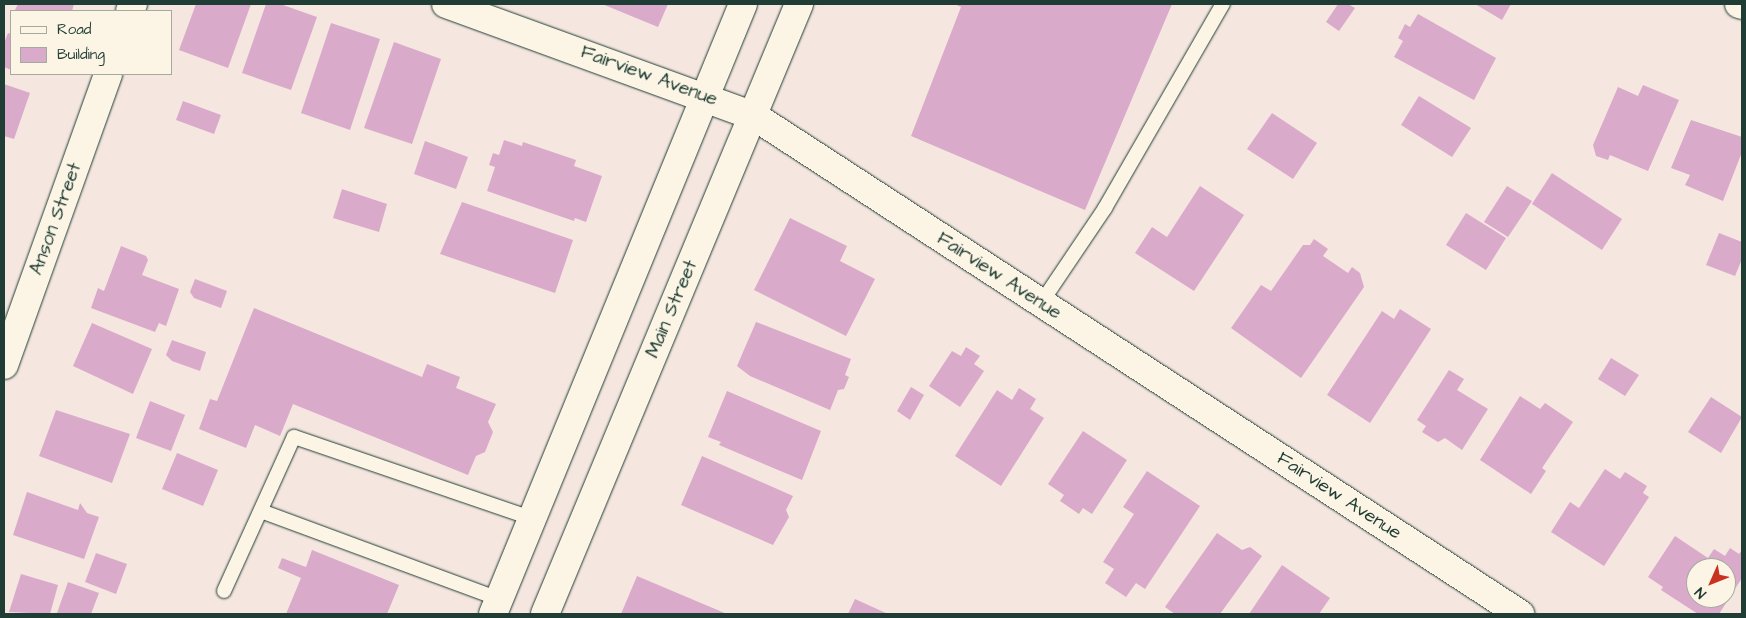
<!DOCTYPE html>
<style>
body{margin:0}
#map{position:relative;width:1746px;height:618px;overflow:hidden;background:#f5e6e0;font-family:"Architects Daughter",sans-serif}
div>[style]{position:absolute}
.building>*{inset:0;background:#daaaca}
.roads{filter:drop-shadow(0 0 1px #1f3d34) drop-shadow(0 0 1px #1f3d34)}
.service>*{height:14px;margin:-7px;padding:0 7px;transform-origin:7px;border-radius:7px;background:#fcf5e5}
.minor>*{height:28px;margin:-14px;padding:0 14px;transform-origin:14px;border-radius:14px;background:#fcf5e5}
.primary>*{height:28px;margin:-14px;padding:0 14px;transform-origin:14px;border-radius:14px;background:#fcf5e5}
span{translate:-50% -50%;white-space:nowrap;text-align:center;line-height:1.15;-webkit-text-stroke:4px #fcf5e5;paint-order:stroke}
.street-label{font-size:19px;color:#1f3d34}
.frame{position:absolute;inset:0;border:5px solid #1f3d34;pointer-events:none}
.legend{position:absolute;left:10px;top:10px;width:162px;height:65px;box-sizing:border-box;background:#fcf5e5;border:1px solid #a4ab9e;margin:0;padding:6px 9px;list-style:none;font-size:15px;color:#1f3d34}
.legend li{display:flex;align-items:center;gap:10px;height:25px}
.legend b{width:25px;border:1px solid #a4ab9e}
.north{position:absolute;left:1686px;top:558px;width:50px;height:50px;box-sizing:border-box;background:#fcf5e5;border:1px solid #a4ab9e;border-radius:50%;rotate:226deg;font-size:14px;font-weight:700;line-height:20px;text-align:center;color:#1f3d34}
.north::after{content:'';display:block;margin:auto;width:18px;height:22px;background:#c8321e;clip-path:polygon(50% 0,100% 100%,50% 72%,0 100%)}
</style>
<div id="map">
<div class="building">
<i style="clip-path:polygon(18px 4px,74px 4px,72px 11px,18px 11px,15px 10px)"></i>
<i style="clip-path:polygon(196px 4px,251px 4px,228px 68px,179px 50px)"></i>
<i style="clip-path:polygon(266px 4px,280px 4px,317px 17px,291px 90px,242px 73px)"></i>
<i style="clip-path:polygon(602px 4px,668px 4px,658px 27px)"></i>
<i style="clip-path:polygon(954px 4px,1172px 4px,1085px 210px,911px 136px,961px 7px)"></i>
<i style="clip-path:polygon(1338px 4px,1348px 4px,1355px 8px,1339px 31px,1326px 22px)"></i>
<i style="clip-path:polygon(1475px 4px,1511px 4px,1502px 20px)"></i>
<i style="clip-path:polygon(1418px 14px,1496px 58px,1474px 100px,1394px 57px,1403px 41px,1398px 38px,1405px 24px,1410px 27px)"></i>
<i style="clip-path:polygon(331px 23px,380px 39px,350px 130px,301px 113px)"></i>
<i style="clip-path:polygon(8px 33px,11px 34px,11px 70px,4px 67px,4px 43px)"></i>
<i style="clip-path:polygon(394px 42px,441px 59px,412px 144px,364px 128px)"></i>
<i style="clip-path:polygon(4px 84px,30px 93px,14px 139px,4px 136px)"></i>
<i style="clip-path:polygon(1643px 85px,1679px 100px,1648px 171px,1610px 155px,1608px 160px,1596px 156px,1593px 145px,1618px 87px,1638px 96px)"></i>
<i style="clip-path:polygon(1419px 96px,1471px 128px,1452px 157px,1401px 125px)"></i>
<i style="clip-path:polygon(183px 101px,221px 115px,214px 134px,176px 120px)"></i>
<i style="clip-path:polygon(1272px 113px,1317px 143px,1293px 179px,1247px 149px)"></i>
<i style="clip-path:polygon(1691px 120px,1742px 137px,1742px 152px,1723px 201px,1685px 185px,1690px 175px,1671px 168px)"></i>
<i style="clip-path:polygon(504px 140px,522px 146px,523px 142px,576px 160px,574px 166px,602px 176px,586px 222px,575px 218px,574px 221px,487px 191px,495px 167px,489px 165px,493px 153px,499px 155px)"></i>
<i style="clip-path:polygon(425px 141px,468px 157px,456px 189px,414px 174px)"></i>
<i style="clip-path:polygon(1552px 173px,1622px 219px,1602px 250px,1532px 204px)"></i>
<i style="clip-path:polygon(1200px 186px,1244px 215px,1194px 291px,1135px 253px,1152px 227px,1167px 237px)"></i>
<i style="clip-path:polygon(1507px 186px,1532px 201px,1508px 237px,1484px 222px)"></i>
<i style="clip-path:polygon(342px 189px,387px 204px,379px 232px,333px 218px)"></i>
<i style="clip-path:polygon(462px 202px,573px 240px,555px 293px,440px 254px)"></i>
<i style="clip-path:polygon(1466px 213px,1506px 238px,1486px 270px,1446px 245px)"></i>
<i style="clip-path:polygon(790px 218px,847px 246px,840px 261px,875px 279px,846px 336px,754px 290px)"></i>
<i style="clip-path:polygon(1719px 233px,1742px 242px,1742px 259px,1735px 276px,1706px 265px)"></i>
<i style="clip-path:polygon(1314px 239px,1328px 249px,1323px 256px,1348px 273px,1352px 267px,1360px 273px,1364px 287px,1301px 378px,1231px 328px,1261px 285px,1271px 291px,1303px 245px,1310px 245px)"></i>
<i style="clip-path:polygon(121px 246px,146px 256px,148px 260px,142px 275px,179px 289px,166px 326px,159px 323px,155px 332px,91px 308px,98px 288px,104px 291px)"></i>
<i style="clip-path:polygon(195px 279px,227px 291px,221px 308px,194px 298px,190px 292px)"></i>
<i style="clip-path:polygon(254px 308px,422px 377px,427px 364px,460px 377px,456px 388px,496px 404px,488px 422px,493px 432px,485px 452px,476px 456px,468px 475px,293px 404px,280px 436px,255px 425px,246px 448px,199px 429px,210px 399px,217px 401px)"></i>
<i style="clip-path:polygon(1400px 309px,1431px 329px,1370px 423px,1327px 395px,1382px 311px,1394px 319px)"></i>
<i style="clip-path:polygon(756px 322px,851px 359px,845px 375px,849px 377px,844px 389px,838px 390px,830px 410px,750px 376px,737px 366px)"></i>
<i style="clip-path:polygon(92px 323px,152px 349px,133px 394px,73px 366px)"></i>
<i style="clip-path:polygon(172px 340px,206px 352px,200px 371px,172px 361px,166px 355px)"></i>
<i style="clip-path:polygon(966px 347px,980px 356px,974px 364px,984px 371px,960px 407px,929px 386px,952px 351px,961px 356px)"></i>
<i style="clip-path:polygon(1611px 358px,1639px 375px,1625px 396px,1598px 379px)"></i>
<i style="clip-path:polygon(1449px 370px,1464px 379px,1457px 390px,1488px 409px,1462px 450px,1445px 438px,1438px 442px,1422px 432px,1426px 426px,1417px 420px)"></i>
<i style="clip-path:polygon(911px 387px,924px 395px,910px 420px,897px 411px)"></i>
<i style="clip-path:polygon(1019px 388px,1036px 399px,1030px 409px,1044px 418px,1001px 486px,955px 456px,997px 390px,1012px 400px)"></i>
<i style="clip-path:polygon(727px 391px,821px 431px,802px 480px,719px 445px,721px 442px,708px 437px)"></i>
<i style="clip-path:polygon(1520px 396px,1540px 409px,1545px 403px,1573px 422px,1542px 468px,1546px 471px,1531px 494px,1480px 460px)"></i>
<i style="clip-path:polygon(1711px 397px,1742px 417px,1721px 453px,1688px 432px)"></i>
<i style="clip-path:polygon(150px 401px,185px 415px,171px 451px,136px 438px)"></i>
<i style="clip-path:polygon(56px 410px,130px 434px,112px 483px,39px 456px)"></i>
<i style="clip-path:polygon(1083px 431px,1127px 460px,1092px 514px,1083px 508px,1079px 514px,1060px 501px,1064px 495px,1048px 484px)"></i>
<i style="clip-path:polygon(177px 453px,218px 470px,203px 506px,162px 489px)"></i>
<i style="clip-path:polygon(702px 456px,793px 496px,786px 510px,789px 517px,773px 545px,681px 505px)"></i>
<i style="clip-path:polygon(1605px 469px,1620px 479px,1625px 472px,1647px 486px,1643px 493px,1649px 497px,1604px 566px,1551px 532px,1570px 502px,1579px 508px)"></i>
<i style="clip-path:polygon(1147px 471px,1200px 506px,1145px 589px,1136px 583px,1126px 597px,1105px 583px,1114px 569px,1103px 562px,1134px 514px,1123px 507px)"></i>
<i style="clip-path:polygon(27px 492px,78px 510px,80px 503px,87px 513px,99px 517px,84px 559px,13px 535px)"></i>
<i style="clip-path:polygon(1217px 533px,1242px 550px,1250px 547px,1262px 556px,1220px 614px,1175px 614px,1165px 607px)"></i>
<i style="clip-path:polygon(evenodd,1675px 536px,1708px 558px,1714px 549px,1725px 556px,1730px 548px,1739px 554px,1742px 550px,1742px 578px,1719px 614px,1698px 614px,1661px 590px,1663px 587px,1648px 577px,1675px 536px,1696px 568px,1726px 568px,1726px 598px,1696px 598px,1696px 568px)"></i>
<i style="clip-path:polygon(312px 550px,399px 585px,387px 614px,286px 614px,301px 578px,278px 568px,282px 558px,306px 567px)"></i>
<i style="clip-path:polygon(96px 553px,127px 564px,116px 594px,85px 582px)"></i>
<i style="clip-path:polygon(1282px 565px,1330px 598px,1319px 614px,1249px 614px)"></i>
<i style="clip-path:polygon(21px 574px,58px 585px,50px 614px,9px 612px)"></i>
<i style="clip-path:polygon(637px 576px,727px 614px,621px 614px)"></i>
<i style="clip-path:polygon(68px 582px,99px 593px,91px 614px,57px 613px)"></i>
<i style="clip-path:polygon(855px 599px,888px 614px,848px 614px)"></i>
</div>
<div class="roads">
<div class="service">
<i style="left:1041px;top:303px;width:115px;rotate:-56deg"></i>
<i style="left:1105px;top:208px;width:236px;rotate:-60deg"></i>
<i style="left:261px;top:511px;width:254px;rotate:20.3deg"></i>
<i style="left:224px;top:591px;width:169px;rotate:-65.6deg"></i>
<i style="left:294px;top:437px;width:253px;rotate:18.9deg"></i>
</div>
<div class="minor">
<i style="left:446px;top:4px;width:328px;rotate:20deg"></i>
<i style="left:754px;top:116px;width:914px;rotate:33.03deg"></i>
<i style="left:1739px;top:4px;width:3px;rotate:18deg"></i>
<i style="left:130px;top:11px;width:8px;rotate:-67deg"></i>
<i style="left:4px;top:365px;width:309px;rotate:-70.3deg"></i>
</div>
<div class="primary">
<i style="left:493px;top:614px;width:659px;rotate:-67.71deg"></i>
<i style="left:545px;top:614px;width:661px;rotate:-67.39deg"></i>
</div>
</div>
<div class="street-label">
<span style="left:649px;top:76px;rotate:20deg">Fairview Avenue</span>
<span style="left:56px;top:219px;rotate:-70deg">Anson Street</span>
<span style="left:999px;top:276px;rotate:33deg">Fairview Avenue</span>
<span style="left:672px;top:309px;rotate:-67deg">Main Street</span>
<span style="left:1339px;top:496px;rotate:33deg">Fairview Avenue</span>
</div>
<div class="frame"></div>
<ul class="legend">
<li><b style="height:6px;background:#fcf5e5"></b>Road</li>
<li><b style="height:14px;background:#daaaca"></b>Building</li>
</ul>
<div class="north">N</div>
</div>
